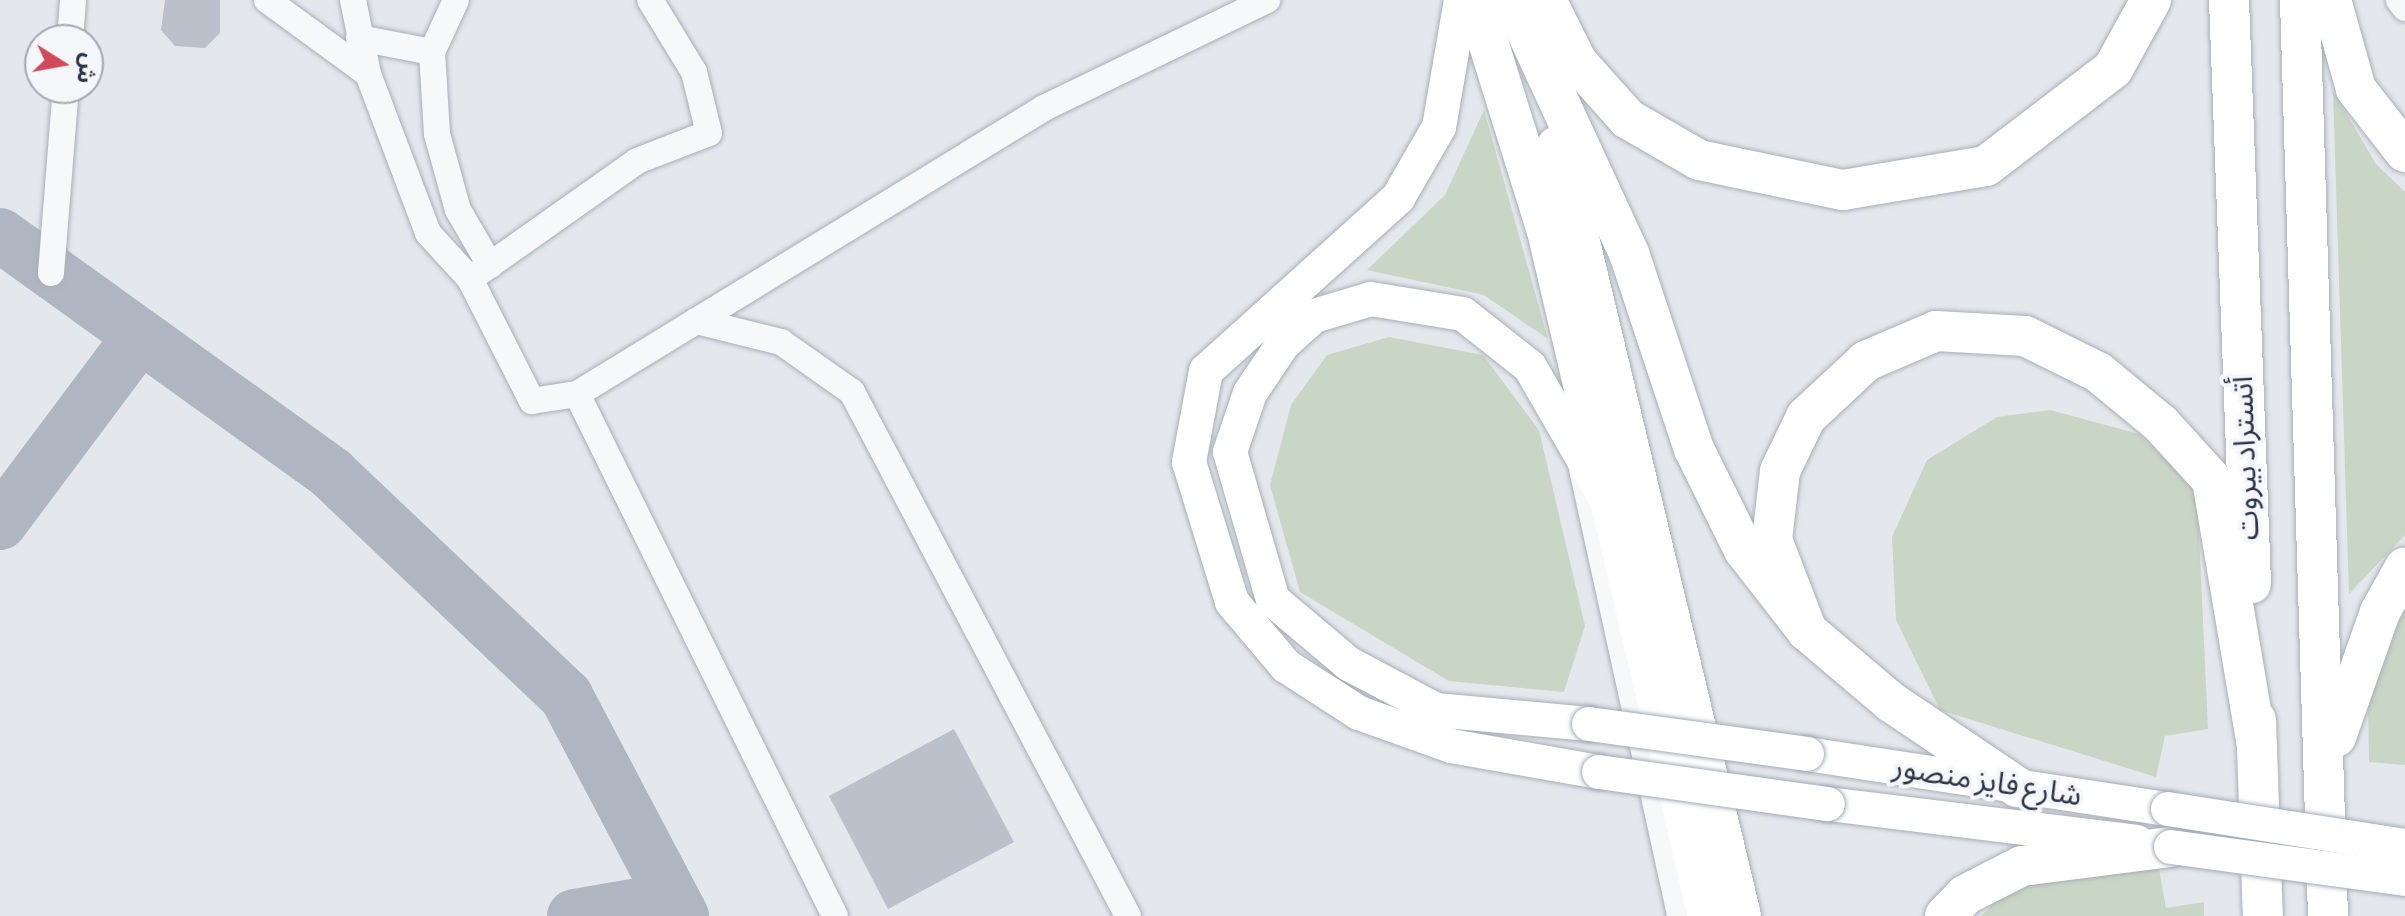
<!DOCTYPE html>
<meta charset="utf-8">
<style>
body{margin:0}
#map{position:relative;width:2405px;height:916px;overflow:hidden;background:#e4e7ec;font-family:"Sofia Sans Condensed","Noto Sans Arabic",sans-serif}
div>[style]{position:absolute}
.green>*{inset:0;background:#c9d6c5}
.taxiway>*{height:54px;margin:-27px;padding:0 27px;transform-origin:27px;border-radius:27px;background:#b0b6c1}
.building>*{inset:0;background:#bbc0ca}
.roads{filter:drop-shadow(0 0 2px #a9aeb7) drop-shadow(0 0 2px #a9aeb7)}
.minor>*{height:26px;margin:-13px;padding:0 13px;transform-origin:13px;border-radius:13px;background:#f7f8fa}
.major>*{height:34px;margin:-17px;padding:0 17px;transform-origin:17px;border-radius:17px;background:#fff}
.highway>*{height:40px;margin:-20px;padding:0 20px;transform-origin:20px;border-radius:20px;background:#fff}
.bridges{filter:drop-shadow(0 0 2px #a3abb8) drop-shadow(0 0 2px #a3abb8)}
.major-bridge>*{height:34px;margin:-17px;padding:0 17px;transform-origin:17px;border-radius:17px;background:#fff}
span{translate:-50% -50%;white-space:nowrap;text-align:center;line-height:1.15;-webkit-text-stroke:8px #f4f6f9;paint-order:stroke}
.street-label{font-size:30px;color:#2b3445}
.north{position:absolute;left:24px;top:24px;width:80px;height:80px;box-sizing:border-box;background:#f4f6f9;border:2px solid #a4a8b1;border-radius:50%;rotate:101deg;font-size:22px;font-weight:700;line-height:32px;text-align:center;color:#2b3445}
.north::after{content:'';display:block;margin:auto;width:28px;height:36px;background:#d1495b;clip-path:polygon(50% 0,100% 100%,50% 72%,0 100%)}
</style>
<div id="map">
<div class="green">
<i style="clip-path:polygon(2333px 91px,2376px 164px,2405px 192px,2405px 535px,2349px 594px)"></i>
<i style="clip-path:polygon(1484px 110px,1548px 339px,1484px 295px,1367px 270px,1445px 195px)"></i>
<i style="clip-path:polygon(1389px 337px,1483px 355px,1539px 430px,1585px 626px,1564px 692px,1449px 681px,1300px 592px,1270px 485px,1291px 405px,1327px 355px)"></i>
<i style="clip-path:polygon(2050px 410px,2139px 434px,2197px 490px,2208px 729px,2165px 736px,2156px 777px,1940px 710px,1896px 620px,1892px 537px,1927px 460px,1997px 417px)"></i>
<i style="clip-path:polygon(2405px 607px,2405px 765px,2369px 762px,2368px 704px)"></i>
<i style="clip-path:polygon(2159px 869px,2166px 908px,2204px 902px,2204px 916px,1981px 916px,2015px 883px)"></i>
</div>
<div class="taxiway">
<i style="left:0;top:235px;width:409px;rotate:35.7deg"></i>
<i style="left:332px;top:474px;width:323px;rotate:43.5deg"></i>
<i style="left:566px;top:696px;width:249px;rotate:62.2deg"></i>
<i style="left:0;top:523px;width:229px;rotate:-53.2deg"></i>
<i style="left:574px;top:916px;width:100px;rotate:-9.7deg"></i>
</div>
<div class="building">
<i style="clip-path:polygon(165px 0,220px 0,220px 33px,205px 48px,175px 46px,161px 30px)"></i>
<i style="clip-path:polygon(954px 729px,1014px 842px,888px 909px,829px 796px)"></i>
</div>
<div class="roads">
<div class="minor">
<i style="left:267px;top:0;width:125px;rotate:36.2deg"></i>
<i style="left:353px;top:0;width:76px;rotate:78.5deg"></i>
<i style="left:368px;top:74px;width:170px;rotate:69.3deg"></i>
<i style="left:428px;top:233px;width:62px;rotate:47.6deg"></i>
<i style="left:470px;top:279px;width:137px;rotate:63.1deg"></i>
<i style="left:532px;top:401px;width:46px;rotate:-8.8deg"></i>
<i style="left:577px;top:394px;width:548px;rotate:-31.48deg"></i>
<i style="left:1044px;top:108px;width:248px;rotate:-25.8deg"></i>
<i style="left:2399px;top:0;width:10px;rotate:53deg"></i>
<i style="left:359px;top:38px;width:74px;rotate:10.9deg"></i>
<i style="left:432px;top:52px;width:57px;rotate:-65.2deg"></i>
<i style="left:70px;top:40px;width:40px;rotate:-85.7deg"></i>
<i style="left:432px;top:52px;width:82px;rotate:86.5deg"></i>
<i style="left:437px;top:134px;width:79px;rotate:74.6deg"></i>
<i style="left:458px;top:210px;width:64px;rotate:59.8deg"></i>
<i style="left:51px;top:273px;width:186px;rotate:-85.4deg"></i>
<i style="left:470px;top:279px;width:204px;rotate:-35.2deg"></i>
<i style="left:637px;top:161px;width:77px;rotate:-21.3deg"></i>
<i style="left:709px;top:133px;width:63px;rotate:-103.8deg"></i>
<i style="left:694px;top:72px;width:84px;rotate:-121.4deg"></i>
<i style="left:696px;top:321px;width:88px;rotate:13.9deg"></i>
<i style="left:781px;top:342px;width:87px;rotate:35.2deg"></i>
<i style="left:852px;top:392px;width:592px;rotate:62.22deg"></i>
<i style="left:577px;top:394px;width:582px;rotate:63.7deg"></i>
<i style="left:1582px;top:469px;width:458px;rotate:77.6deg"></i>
</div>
<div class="major">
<i style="left:1461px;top:0;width:129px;rotate:99.8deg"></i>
<i style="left:1439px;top:127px;width:82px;rotate:120deg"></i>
<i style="left:1398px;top:198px;width:258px;rotate:138deg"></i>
<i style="left:1206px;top:371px;width:93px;rotate:100.6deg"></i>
<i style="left:1189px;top:462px;width:146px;rotate:72.9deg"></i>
<i style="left:1232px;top:602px;width:84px;rotate:49.8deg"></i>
<i style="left:1286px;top:666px;width:87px;rotate:32.8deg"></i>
<i style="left:1359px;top:713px;width:98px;rotate:19.7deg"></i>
<i style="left:1451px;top:746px;width:150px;rotate:10deg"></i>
<i style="left:1589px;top:724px;width:154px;rotate:-174.8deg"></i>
<i style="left:1436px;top:710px;width:98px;rotate:-152.1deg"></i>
<i style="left:1349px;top:664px;width:99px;rotate:-139.9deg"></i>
<i style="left:1273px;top:600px;width:154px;rotate:-106.2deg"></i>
<i style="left:1230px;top:452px;width:62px;rotate:-71.3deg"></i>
<i style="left:1250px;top:393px;width:59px;rotate:-56deg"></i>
<i style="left:1283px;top:344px;width:42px;rotate:-42.1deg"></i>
<i style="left:1314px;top:316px;width:59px;rotate:-16.6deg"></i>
<i style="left:1371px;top:299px;width:93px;rotate:9.3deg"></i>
<i style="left:1463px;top:314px;width:85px;rotate:38.3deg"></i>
<i style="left:1530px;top:367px;width:148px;rotate:60deg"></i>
<i style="left:1807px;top:754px;width:365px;rotate:8.7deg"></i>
<i style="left:1828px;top:804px;width:311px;rotate:7deg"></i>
</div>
<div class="highway">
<i style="left:1475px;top:0;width:242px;rotate:72.7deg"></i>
<i style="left:1547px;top:231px;width:704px;rotate:76.77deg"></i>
<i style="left:1512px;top:0;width:279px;rotate:65.2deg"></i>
<i style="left:1629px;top:253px;width:206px;rotate:71.7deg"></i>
<i style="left:1694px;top:449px;width:113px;rotate:63.7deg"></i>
<i style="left:1744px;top:550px;width:103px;rotate:52.1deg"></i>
<i style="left:1807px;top:631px;width:110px;rotate:40.2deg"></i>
<i style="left:1891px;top:702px;width:152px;rotate:34deg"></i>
<i style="left:1546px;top:0;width:69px;rotate:63.4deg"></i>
<i style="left:1577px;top:62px;width:76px;rotate:48.2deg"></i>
<i style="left:1628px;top:119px;width:82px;rotate:30deg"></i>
<i style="left:1699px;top:160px;width:147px;rotate:11.8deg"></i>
<i style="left:1843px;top:190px;width:145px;rotate:-9.5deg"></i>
<i style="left:1986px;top:166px;width:160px;rotate:-37.4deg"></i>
<i style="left:2113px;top:69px;width:79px;rotate:-61.2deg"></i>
<i style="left:2229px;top:0;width:584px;rotate:87.84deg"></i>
<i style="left:2300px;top:0;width:916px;rotate:88.25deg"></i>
<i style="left:2331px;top:0;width:92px;rotate:74.3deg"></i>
<i style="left:2356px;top:89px;width:80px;rotate:52.1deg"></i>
<i style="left:1557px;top:146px;width:792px;rotate:76.56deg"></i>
<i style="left:1807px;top:631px;width:97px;rotate:-111deg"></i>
<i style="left:1772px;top:540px;width:69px;rotate:-83.4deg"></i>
<i style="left:1780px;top:471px;width:60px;rotate:-64.3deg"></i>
<i style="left:1806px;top:417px;width:82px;rotate:-43deg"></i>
<i style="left:1866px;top:361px;width:76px;rotate:-23.2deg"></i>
<i style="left:1936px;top:331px;width:89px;rotate:3.2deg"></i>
<i style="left:2025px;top:336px;width:81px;rotate:26.3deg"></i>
<i style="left:2098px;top:372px;width:82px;rotate:39.5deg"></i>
<i style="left:2161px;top:424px;width:76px;rotate:47.7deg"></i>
<i style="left:2212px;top:480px;width:271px;rotate:80.4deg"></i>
<i style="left:2256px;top:720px;width:196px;rotate:88deg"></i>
<i style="left:2336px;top:737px;width:133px;rotate:-70.6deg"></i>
<i style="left:2380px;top:612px;width:51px;rotate:-60.9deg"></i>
<i style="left:1945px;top:916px;width:29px;rotate:-46deg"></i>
<i style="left:1965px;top:895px;width:64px;rotate:-27deg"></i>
<i style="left:2022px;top:866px;width:150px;rotate:-7.3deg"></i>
</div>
</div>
<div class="bridges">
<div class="major-bridge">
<i style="left:1589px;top:724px;width:220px;rotate:7.8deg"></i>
<i style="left:1599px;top:772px;width:231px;rotate:8deg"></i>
<i style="left:2168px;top:809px;width:240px;rotate:8.9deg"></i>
<i style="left:2171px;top:847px;width:236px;rotate:7.8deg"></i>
</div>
</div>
<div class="street-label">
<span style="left:2246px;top:458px;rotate:-92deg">أتستراد بيروت</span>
<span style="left:1987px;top:782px;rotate:9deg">شارع فايز منصور</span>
</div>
<div class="north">ش</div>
</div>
